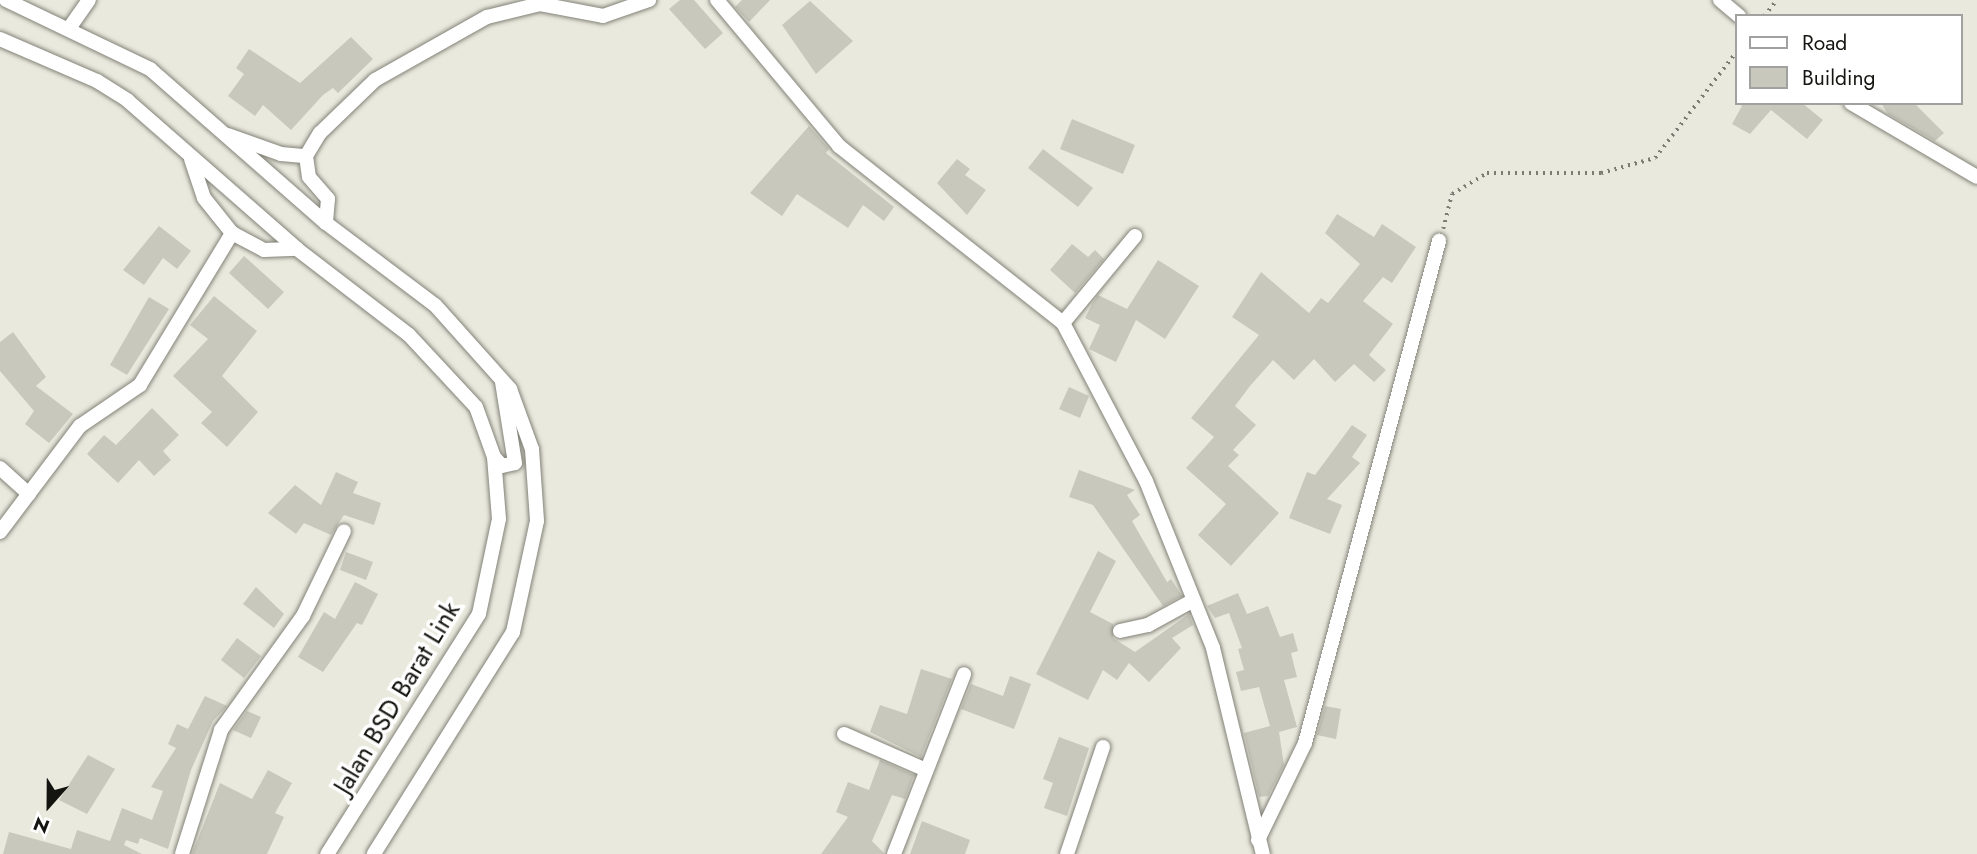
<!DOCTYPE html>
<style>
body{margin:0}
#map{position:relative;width:1977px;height:854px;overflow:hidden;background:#e9e9de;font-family:Jost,sans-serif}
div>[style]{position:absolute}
.building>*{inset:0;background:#c8c8bd}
.path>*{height:3.5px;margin-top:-1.75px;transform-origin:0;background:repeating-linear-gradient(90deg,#7c7c74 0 2px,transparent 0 7px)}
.roads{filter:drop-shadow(0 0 2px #828278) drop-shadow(0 0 2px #828278)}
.street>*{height:14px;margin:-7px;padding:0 7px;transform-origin:7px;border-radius:7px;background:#fff}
span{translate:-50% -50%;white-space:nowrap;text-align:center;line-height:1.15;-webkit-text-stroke:7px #fff;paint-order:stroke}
.street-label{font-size:26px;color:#141410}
.legend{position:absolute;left:1735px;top:14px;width:228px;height:91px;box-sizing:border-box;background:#fff;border:2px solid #a1a19f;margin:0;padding:9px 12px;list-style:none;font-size:21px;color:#141410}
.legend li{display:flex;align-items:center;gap:14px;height:35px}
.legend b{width:35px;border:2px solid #a1a19f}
.north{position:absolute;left:14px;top:770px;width:70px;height:70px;-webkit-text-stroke:5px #fff;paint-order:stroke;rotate:201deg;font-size:19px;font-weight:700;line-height:28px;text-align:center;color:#141410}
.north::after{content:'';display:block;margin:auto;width:24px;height:32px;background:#141410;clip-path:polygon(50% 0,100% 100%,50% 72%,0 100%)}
</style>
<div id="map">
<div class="building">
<i style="clip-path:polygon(680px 0,694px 0,723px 33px,705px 49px,669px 9px)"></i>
<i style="clip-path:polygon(742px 0,770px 0,749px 22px,735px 7px)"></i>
<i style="clip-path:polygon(810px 1px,853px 41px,816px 74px,782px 25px)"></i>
<i style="clip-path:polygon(351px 37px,373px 59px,338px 93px,333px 88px,323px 95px,291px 130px,263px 105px,255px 116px,228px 96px,244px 74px,236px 68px,249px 49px,300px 83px)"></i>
<i style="clip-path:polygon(1738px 103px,1802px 103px,1823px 120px,1807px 139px,1771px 110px,1750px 134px,1732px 124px,1742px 106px)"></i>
<i style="clip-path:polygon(1881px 103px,1914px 103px,1944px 133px,1935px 141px,1888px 114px)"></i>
<i style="clip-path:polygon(1072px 119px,1135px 145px,1123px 174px,1060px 149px)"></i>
<i style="clip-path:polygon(809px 126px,829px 149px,826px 153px,894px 207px,884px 221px,863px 205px,848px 228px,797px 194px,782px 216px,750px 193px)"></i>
<i style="clip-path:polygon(1043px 149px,1093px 188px,1078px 207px,1028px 168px)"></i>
<i style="clip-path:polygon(957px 159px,970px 169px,965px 175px,986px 190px,967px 215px,937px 183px)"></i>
<i style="clip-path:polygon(1337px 214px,1374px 237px,1382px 224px,1416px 247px,1392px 283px,1383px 277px,1363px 301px,1393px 324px,1369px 355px,1386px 370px,1374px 382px,1354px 364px,1335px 382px,1314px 359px,1294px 380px,1273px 360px,1250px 386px,1235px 406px,1256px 425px,1233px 450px,1239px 455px,1228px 466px,1279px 513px,1231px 566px,1198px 535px,1226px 504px,1186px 468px,1214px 437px,1191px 418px,1259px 335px,1232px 317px,1261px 272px,1309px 313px,1321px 298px,1328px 303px,1360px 264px,1325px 233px)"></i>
<i style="clip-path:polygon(159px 226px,191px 251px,177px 269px,163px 258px,144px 285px,123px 270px)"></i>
<i style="clip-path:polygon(1072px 244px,1088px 257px,1095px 250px,1104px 259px,1075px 293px,1050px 270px)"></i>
<i style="clip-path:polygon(244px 256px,284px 292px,268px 309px,229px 273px)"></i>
<i style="clip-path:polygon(1158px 260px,1199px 286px,1165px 339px,1136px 320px,1116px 362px,1089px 349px,1100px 325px,1085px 318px,1092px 304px,1098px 295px,1127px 309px)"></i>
<i style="clip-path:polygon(214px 296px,257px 331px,222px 376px,258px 412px,227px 447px,201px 423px,212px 412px,173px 376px,208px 339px,190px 325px)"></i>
<i style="clip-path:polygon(149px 297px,169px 309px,127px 375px,110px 365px)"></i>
<i style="clip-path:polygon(13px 332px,46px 377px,36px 386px,73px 414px,49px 443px,25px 424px,34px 411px,0 371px,0 342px)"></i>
<i style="clip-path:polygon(1069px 387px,1089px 396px,1080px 418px,1059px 409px)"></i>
<i style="clip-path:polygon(152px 408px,179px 435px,163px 451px,171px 460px,154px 476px,139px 460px,118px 483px,87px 454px,104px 435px,116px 445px)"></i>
<i style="clip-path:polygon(1352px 425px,1367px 435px,1352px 457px,1360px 463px,1327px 499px,1342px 505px,1330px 534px,1289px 518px,1307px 472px,1315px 475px)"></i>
<i style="clip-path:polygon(1079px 470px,1135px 490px,1127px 495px,1140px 515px,1132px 521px,1167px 582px,1171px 579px,1182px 596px,1163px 606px,1093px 505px,1069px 497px)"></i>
<i style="clip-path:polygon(336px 472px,358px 482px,353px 493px,381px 503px,374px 525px,344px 515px,331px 535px,304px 523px,296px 534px,268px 513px,295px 485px,321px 505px)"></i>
<i style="clip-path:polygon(1098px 551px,1116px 561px,1090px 612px,1113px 624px,1113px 638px,1135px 652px,1189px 614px,1193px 625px,1172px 638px,1181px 648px,1149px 682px,1129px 663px,1117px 680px,1103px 670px,1088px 700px,1036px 674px)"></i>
<i style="clip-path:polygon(346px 552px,373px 562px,366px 580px,340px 570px)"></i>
<i style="clip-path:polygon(355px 582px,378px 594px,362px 625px,357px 623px,323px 672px,298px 657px,324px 612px,335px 619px)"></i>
<i style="clip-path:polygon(256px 587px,284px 614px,274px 628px,243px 604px)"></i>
<i style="clip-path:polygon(1238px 593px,1247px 614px,1268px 606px,1280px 637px,1293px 633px,1298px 651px,1291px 653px,1297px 677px,1284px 680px,1297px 727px,1279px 732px,1284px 765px,1268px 796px,1259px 797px,1244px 733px,1270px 726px,1259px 687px,1241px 691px,1236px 672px,1244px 670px,1238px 649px,1242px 648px,1229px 613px,1215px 618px,1207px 606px)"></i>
<i style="clip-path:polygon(237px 638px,261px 656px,244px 678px,221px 660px)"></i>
<i style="clip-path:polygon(921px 669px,952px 679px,921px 757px,870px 732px,880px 705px,907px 714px)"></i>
<i style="clip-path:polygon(1010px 676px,1031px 684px,1014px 729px,961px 709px,971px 684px,1003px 696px)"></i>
<i style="clip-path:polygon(205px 696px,227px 706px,213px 721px,191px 770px,168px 849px,140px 838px,138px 844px,126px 840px,124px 845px,142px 854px,3px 854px,9px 832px,71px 849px,77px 830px,110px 841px,122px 808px,152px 820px,163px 791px,151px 787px,176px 748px,168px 744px,177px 724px,188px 729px)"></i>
<i style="clip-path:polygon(1325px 706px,1341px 709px,1336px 739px,1317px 735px)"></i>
<i style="clip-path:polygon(247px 711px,261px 717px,251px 738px,233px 730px)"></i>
<i style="clip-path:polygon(1059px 737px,1089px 748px,1067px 816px,1044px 808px,1053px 783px,1043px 779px)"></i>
<i style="clip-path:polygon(88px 755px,115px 769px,87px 814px,59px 800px)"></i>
<i style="clip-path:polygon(880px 760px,914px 775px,905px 799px,892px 795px,872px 841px,885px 854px,821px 854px,848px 817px,836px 812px,848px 782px,869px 790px)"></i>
<i style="clip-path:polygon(268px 770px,292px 783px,275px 813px,284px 817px,267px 854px,192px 854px,220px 783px,252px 799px)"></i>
<i style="clip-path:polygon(922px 821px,970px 840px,965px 854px,910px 854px)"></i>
</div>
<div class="path">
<i style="left:1764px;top:16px;width:21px;rotate:-51deg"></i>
<i style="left:1443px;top:229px;width:36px;rotate:-76deg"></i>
<i style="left:1452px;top:194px;width:41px;rotate:-31deg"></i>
<i style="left:1487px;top:173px;width:114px"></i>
<i style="left:1601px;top:173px;width:56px;rotate:-15.5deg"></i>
<i style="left:1655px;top:158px;width:135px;rotate:-52.5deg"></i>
</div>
<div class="roads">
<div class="street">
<i style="left:6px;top:0;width:160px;rotate:25.6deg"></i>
<i style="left:150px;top:69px;width:234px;rotate:41.2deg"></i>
<i style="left:326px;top:223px;width:136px;rotate:37deg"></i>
<i style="left:435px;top:305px;width:113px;rotate:48.2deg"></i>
<i style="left:510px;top:389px;width:64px;rotate:69.9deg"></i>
<i style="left:532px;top:449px;width:72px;rotate:86deg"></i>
<i style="left:537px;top:521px;width:114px;rotate:102.2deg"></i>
<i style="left:513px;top:632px;width:262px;rotate:122.1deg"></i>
<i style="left:717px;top:0;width:190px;rotate:50.1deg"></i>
<i style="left:839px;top:146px;width:285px;rotate:38.3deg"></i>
<i style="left:1063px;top:323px;width:178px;rotate:62.3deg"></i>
<i style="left:1146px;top:481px;width:180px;rotate:68.1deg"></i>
<i style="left:1213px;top:648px;width:212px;rotate:76.4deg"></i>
<i style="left:1720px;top:0;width:25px;rotate:40deg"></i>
<i style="left:70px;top:27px;width:33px;rotate:-55deg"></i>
<i style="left:0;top:39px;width:106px;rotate:23.4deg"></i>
<i style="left:97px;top:81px;width:36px;rotate:32deg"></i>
<i style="left:127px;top:100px;width:226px;rotate:41.2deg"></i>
<i style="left:297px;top:249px;width:141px;rotate:37.5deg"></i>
<i style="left:409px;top:335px;width:98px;rotate:47.1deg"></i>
<i style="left:476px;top:407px;width:53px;rotate:70.2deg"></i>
<i style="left:494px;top:457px;width:62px;rotate:85.4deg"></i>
<i style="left:499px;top:519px;width:97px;rotate:101.9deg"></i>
<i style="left:479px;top:614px;width:284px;rotate:122.3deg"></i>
<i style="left:1851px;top:103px;width:146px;rotate:30.4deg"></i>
<i style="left:228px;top:135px;width:56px;rotate:19.7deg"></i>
<i style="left:281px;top:154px;width:25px;rotate:5deg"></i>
<i style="left:306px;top:156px;width:21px;rotate:82deg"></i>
<i style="left:309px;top:177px;width:29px;rotate:49deg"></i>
<i style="left:328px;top:199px;width:24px;rotate:95deg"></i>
<i style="left:306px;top:156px;width:27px;rotate:-59deg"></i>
<i style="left:320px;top:133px;width:76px;rotate:-43.9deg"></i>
<i style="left:375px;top:80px;width:129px;rotate:-29.4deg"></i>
<i style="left:487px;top:17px;width:55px;rotate:-13.8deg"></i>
<i style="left:540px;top:4px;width:64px;rotate:10.8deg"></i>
<i style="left:603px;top:16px;width:49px;rotate:-19.2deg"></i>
<i style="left:191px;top:159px;width:41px;rotate:71.6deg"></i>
<i style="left:204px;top:198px;width:45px;rotate:51.3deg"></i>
<i style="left:232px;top:233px;width:36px;rotate:28deg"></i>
<i style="left:264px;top:250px;width:33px;rotate:-2deg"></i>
<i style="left:1063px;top:323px;width:113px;rotate:-50.4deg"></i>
<i style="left:494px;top:457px;width:12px;rotate:48deg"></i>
<i style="left:502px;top:466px;width:13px;rotate:-13deg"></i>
<i style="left:515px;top:463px;width:82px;rotate:-99.1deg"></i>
<i style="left:0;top:468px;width:39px;rotate:42deg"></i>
<i style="left:0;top:532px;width:133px;rotate:-53deg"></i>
<i style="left:80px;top:426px;width:73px;rotate:-34.3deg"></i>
<i style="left:140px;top:385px;width:178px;rotate:-58.8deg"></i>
<i style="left:1120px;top:631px;width:29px;rotate:-12deg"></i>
<i style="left:1148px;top:625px;width:52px;rotate:-28.5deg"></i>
<i style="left:844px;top:734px;width:90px;rotate:23.7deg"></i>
<i style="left:1258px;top:840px;width:108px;rotate:-64.1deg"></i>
<i style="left:1305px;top:743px;width:520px;rotate:-75.05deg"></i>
<i style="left:182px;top:854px;width:130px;rotate:-72.5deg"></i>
<i style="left:221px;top:730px;width:140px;rotate:-54.3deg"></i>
<i style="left:303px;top:616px;width:94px;rotate:-64.2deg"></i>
<i style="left:894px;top:854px;width:193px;rotate:-68.7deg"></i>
<i style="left:1067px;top:854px;width:113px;rotate:-71.4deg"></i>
</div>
</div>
<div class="street-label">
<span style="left:397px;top:698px;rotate:-59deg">Jalan BSD Barat Link</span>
</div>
<ul class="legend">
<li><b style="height:9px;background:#fff"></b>Road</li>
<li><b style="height:19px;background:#c8c8bd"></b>Building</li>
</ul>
<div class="north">N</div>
</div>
